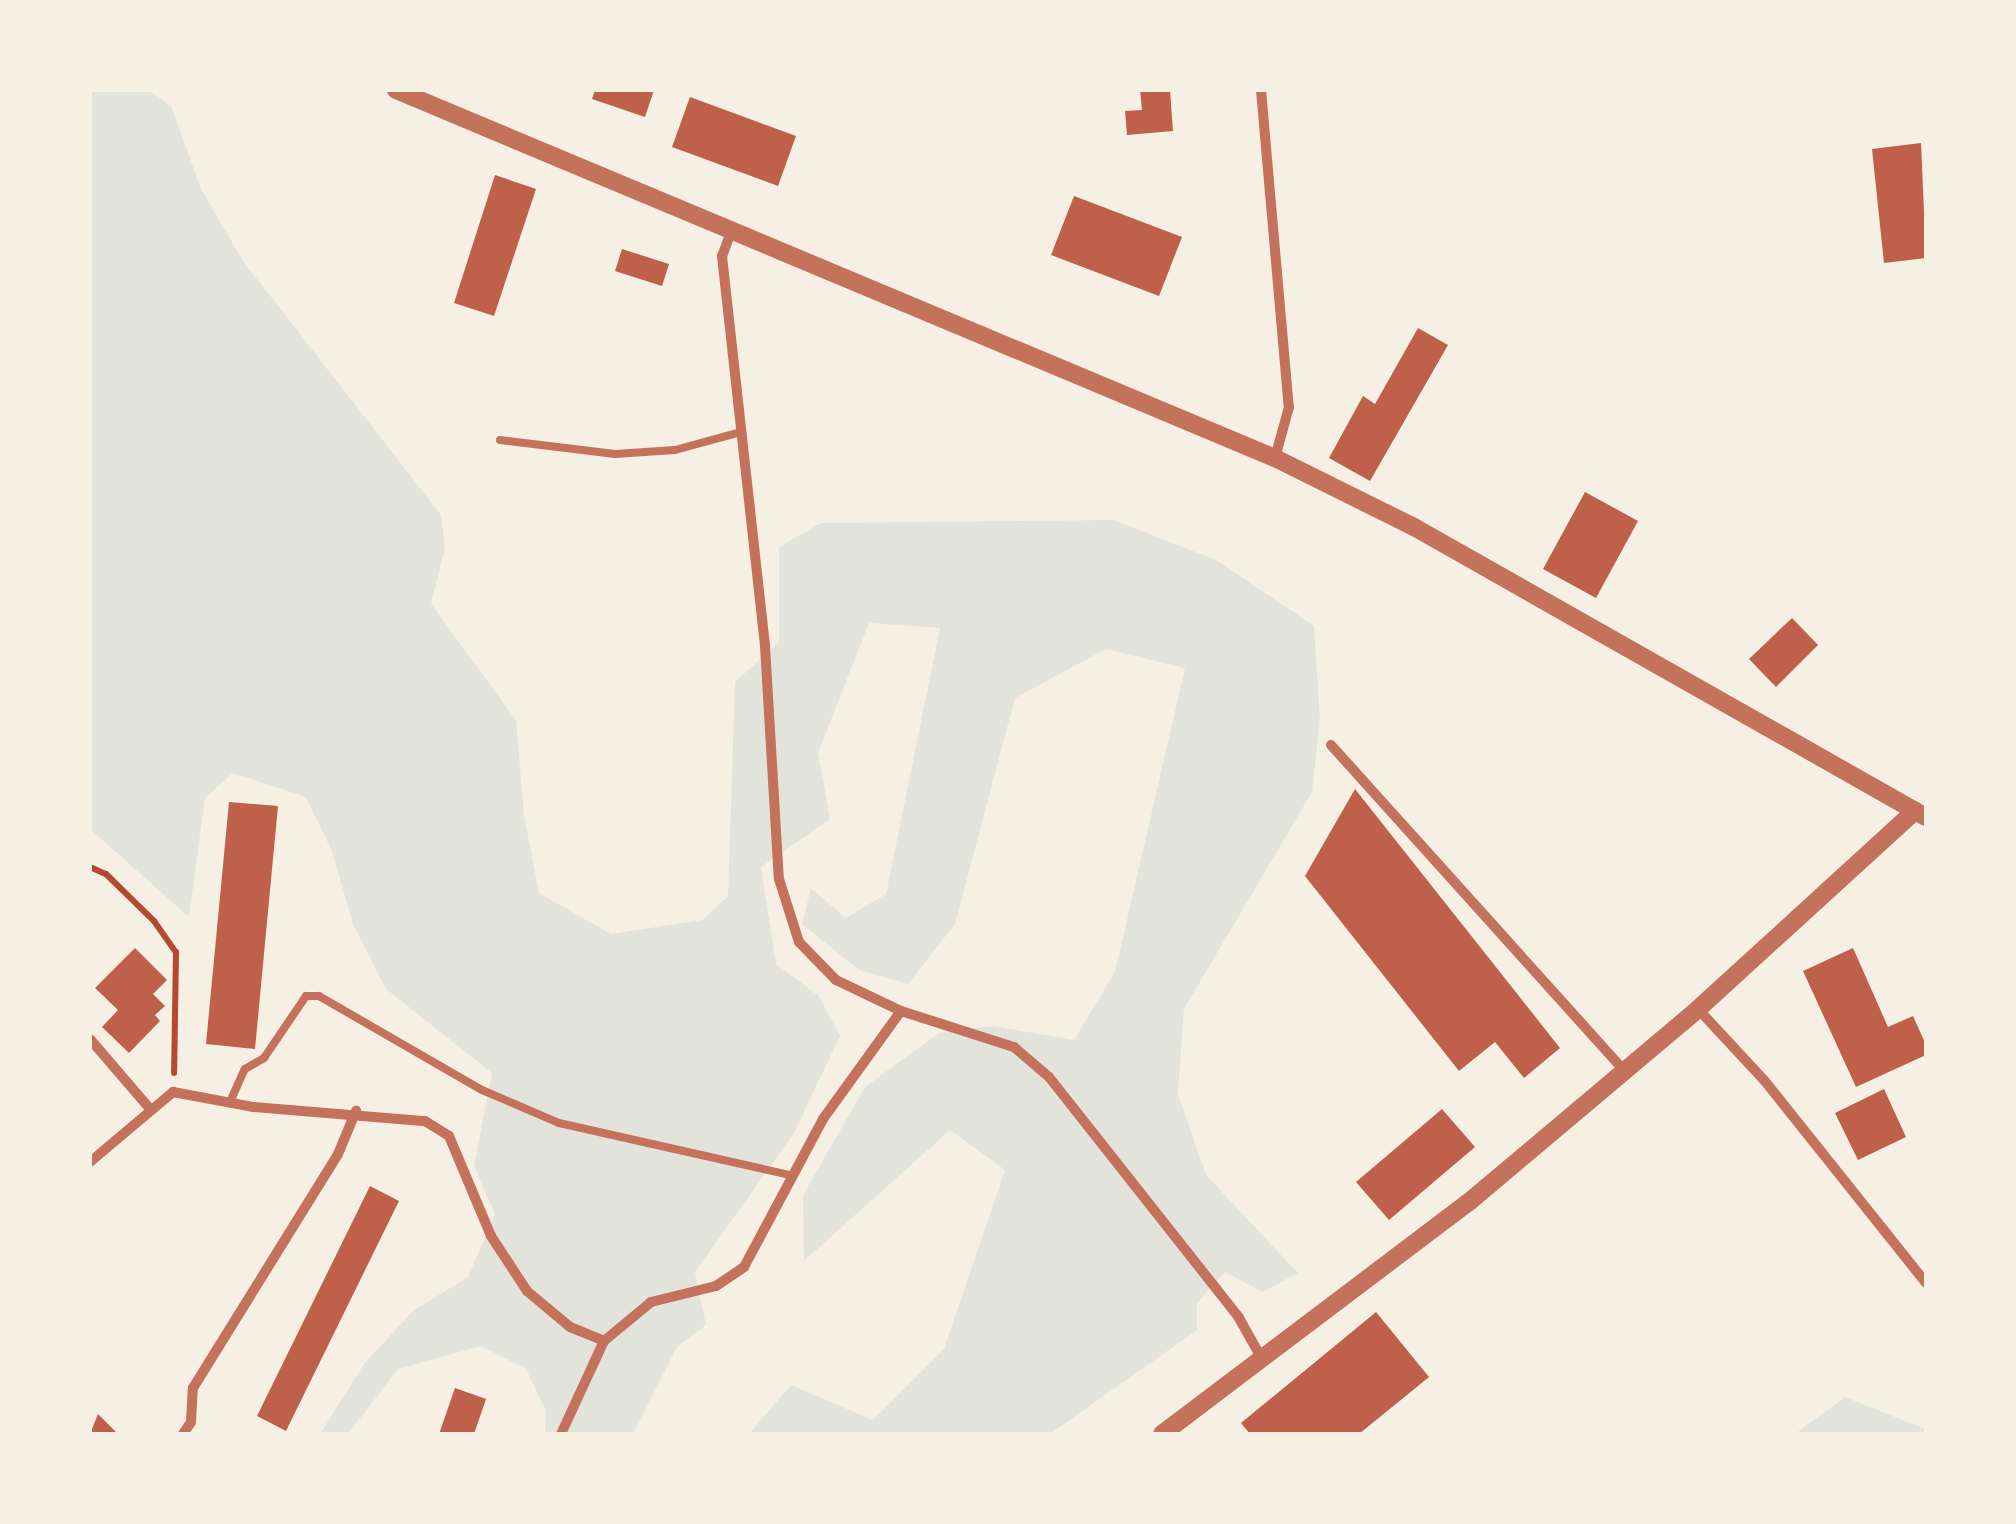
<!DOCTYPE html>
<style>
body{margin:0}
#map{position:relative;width:2016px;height:1524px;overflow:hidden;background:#f6efe4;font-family:"Varela Round",sans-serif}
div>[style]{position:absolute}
.green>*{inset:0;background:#e2e4dc}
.building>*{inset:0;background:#bf614a}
.path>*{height:6px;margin:-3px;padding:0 3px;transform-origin:3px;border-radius:3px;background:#b5482f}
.service>*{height:8px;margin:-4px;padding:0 4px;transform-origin:4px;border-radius:4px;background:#c5725c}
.minor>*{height:10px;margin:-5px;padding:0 5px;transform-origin:5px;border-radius:5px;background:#c5725c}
.tertiary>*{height:18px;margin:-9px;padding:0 9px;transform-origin:9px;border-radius:9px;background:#c5725c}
span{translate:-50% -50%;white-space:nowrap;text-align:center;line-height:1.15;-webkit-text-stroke:8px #f6efe4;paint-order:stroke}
.frame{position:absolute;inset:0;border:92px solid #f6efe4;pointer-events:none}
</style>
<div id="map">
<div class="green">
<i style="clip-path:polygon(90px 90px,149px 90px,171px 106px,201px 189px,243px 261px,441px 515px,445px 547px,431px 604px,516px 720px,524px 815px,539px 893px,611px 934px,703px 920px,728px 896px,735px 682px,779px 642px,779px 547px,821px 523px,1114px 520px,1216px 560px,1314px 626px,1320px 719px,1312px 792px,1184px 1009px,1178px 1094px,1206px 1175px,1298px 1273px,1263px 1292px,1225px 1272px,1197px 1303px,1197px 1330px,1050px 1434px,749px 1434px,791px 1385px,873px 1420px,944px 1349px,1005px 1170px,950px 1130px,804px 1261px,803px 1195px,865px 1087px,939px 1033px,993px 1026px,1074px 1040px,1115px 972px,1185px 668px,1106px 649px,1015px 698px,955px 924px,908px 984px,859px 970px,802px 924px,811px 888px,846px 918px,886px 894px,940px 628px,869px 623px,818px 753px,830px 819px,761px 867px,776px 964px,819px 996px,840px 1036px,794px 1133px,695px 1272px,706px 1325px,677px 1347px,633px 1434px,545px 1434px,546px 1411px,526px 1369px,481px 1346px,398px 1369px,348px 1434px,320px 1434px,364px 1364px,413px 1311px,468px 1277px,495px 1214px,474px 1166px,492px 1073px,386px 989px,353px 924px,332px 851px,306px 797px,233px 773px,205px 798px,189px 917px,90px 829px)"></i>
<i style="clip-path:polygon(1845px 1397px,1925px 1429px,1926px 1434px,1795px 1434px)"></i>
</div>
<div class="building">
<i style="clip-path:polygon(595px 90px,654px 90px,645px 117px,592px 99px)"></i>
<i style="clip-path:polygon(1140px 90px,1170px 90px,1173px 131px,1127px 135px,1125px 111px,1142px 110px)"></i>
<i style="clip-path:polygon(690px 97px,796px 136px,778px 186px,672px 147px)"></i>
<i style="clip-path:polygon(1921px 143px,1926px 258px,1884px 263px,1872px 149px)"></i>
<i style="clip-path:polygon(495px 175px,536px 189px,494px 316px,454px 303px)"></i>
<i style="clip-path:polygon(1074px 196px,1182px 237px,1159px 296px,1051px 255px)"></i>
<i style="clip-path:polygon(622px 249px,669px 264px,662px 286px,615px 271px)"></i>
<i style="clip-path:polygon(1418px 328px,1448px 345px,1370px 481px,1329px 458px,1363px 396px,1375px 404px)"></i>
<i style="clip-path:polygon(1585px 492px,1638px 521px,1596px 598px,1543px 569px)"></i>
<i style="clip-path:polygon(1792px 618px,1818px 645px,1776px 687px,1749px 659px)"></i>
<i style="clip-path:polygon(1355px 789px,1560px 1048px,1524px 1078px,1495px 1042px,1459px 1071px,1305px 876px)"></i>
<i style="clip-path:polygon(229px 802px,278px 806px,255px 1049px,206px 1044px)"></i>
<i style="clip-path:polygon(135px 948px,167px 980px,153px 994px,165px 1006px,155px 1015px,160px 1021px,129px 1053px,102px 1027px,118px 1010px,95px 988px)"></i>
<i style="clip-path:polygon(1853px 948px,1888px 1027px,1913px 1016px,1926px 1045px,1926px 1055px,1856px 1087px,1803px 971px)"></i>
<i style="clip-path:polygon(1884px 1089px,1906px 1137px,1858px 1160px,1835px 1113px)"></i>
<i style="clip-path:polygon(1442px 1109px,1475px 1147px,1389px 1220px,1356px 1182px)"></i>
<i style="clip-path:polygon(370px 1186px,399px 1201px,286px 1431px,257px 1416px)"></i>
<i style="clip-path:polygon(1376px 1312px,1429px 1377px,1359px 1434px,1250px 1434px,1241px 1423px)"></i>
<i style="clip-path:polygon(455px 1388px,486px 1399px,474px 1434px,439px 1434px)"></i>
<i style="clip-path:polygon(98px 1414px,118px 1434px,90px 1434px)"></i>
</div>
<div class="path">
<i style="left:90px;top:867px;width:17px;rotate:24deg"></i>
<i style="left:106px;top:874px;width:67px;rotate:44.4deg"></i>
<i style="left:154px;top:921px;width:38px;rotate:55deg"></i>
<i style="left:176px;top:952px;width:121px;rotate:90.9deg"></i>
</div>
<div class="service">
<i style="left:500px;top:440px;width:116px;rotate:6.9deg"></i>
<i style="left:615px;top:454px;width:60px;rotate:-3.8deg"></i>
<i style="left:675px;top:450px;width:68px;rotate:-15.3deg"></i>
<i style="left:230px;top:1102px;width:36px;rotate:-66deg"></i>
<i style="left:245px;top:1069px;width:22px;rotate:-30deg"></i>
<i style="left:264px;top:1058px;width:75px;rotate:-55.9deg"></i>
<i style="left:306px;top:996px;width:13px"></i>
<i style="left:319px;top:996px;width:188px;rotate:30deg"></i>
<i style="left:482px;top:1090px;width:84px;rotate:23.2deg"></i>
<i style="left:559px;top:1123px;width:236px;rotate:12.7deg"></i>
</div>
<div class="minor">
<i style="left:1261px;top:90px;width:318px;rotate:85deg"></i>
<i style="left:1289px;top:407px;width:53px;rotate:105.4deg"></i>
<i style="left:732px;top:229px;width:29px;rotate:110deg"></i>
<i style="left:722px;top:256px;width:392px;rotate:83.7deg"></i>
<i style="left:765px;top:646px;width:233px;rotate:86.6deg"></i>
<i style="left:779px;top:879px;width:66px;rotate:72.4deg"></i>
<i style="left:799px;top:942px;width:53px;rotate:45.8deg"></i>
<i style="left:836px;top:980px;width:72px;rotate:25.5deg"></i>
<i style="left:901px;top:1011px;width:119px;rotate:17.7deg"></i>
<i style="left:1014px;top:1047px;width:46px;rotate:40.6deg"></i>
<i style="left:1049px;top:1077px;width:307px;rotate:51.7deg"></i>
<i style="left:1239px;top:1318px;width:47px;rotate:60.7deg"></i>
<i style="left:1331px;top:745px;width:440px;rotate:48deg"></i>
<i style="left:1698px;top:1009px;width:97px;rotate:47.1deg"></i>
<i style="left:1764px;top:1080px;width:260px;rotate:51.4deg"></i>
<i style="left:90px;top:1039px;width:92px;rotate:49.4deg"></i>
<i style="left:90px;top:1162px;width:109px;rotate:-40.1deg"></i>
<i style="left:173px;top:1092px;width:81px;rotate:10.6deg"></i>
<i style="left:253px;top:1107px;width:173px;rotate:4.7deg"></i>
<i style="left:425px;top:1121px;width:28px;rotate:32deg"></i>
<i style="left:449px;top:1136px;width:108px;rotate:67.2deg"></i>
<i style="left:491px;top:1236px;width:66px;rotate:56.8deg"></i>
<i style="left:527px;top:1291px;width:56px;rotate:39.9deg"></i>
<i style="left:570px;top:1327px;width:37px;rotate:22deg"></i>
<i style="left:183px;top:1434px;width:14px;rotate:-56deg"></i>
<i style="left:191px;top:1422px;width:34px;rotate:-87deg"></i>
<i style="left:193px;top:1388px;width:275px;rotate:-58.2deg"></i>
<i style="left:338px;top:1154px;width:47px;rotate:-67.3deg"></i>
<i style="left:561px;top:1434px;width:102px;rotate:-65.2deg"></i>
<i style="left:604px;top:1341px;width:61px;rotate:-39.7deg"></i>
<i style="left:651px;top:1302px;width:67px;rotate:-13.8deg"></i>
<i style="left:716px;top:1286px;width:34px;rotate:-34deg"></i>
<i style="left:744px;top:1267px;width:168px;rotate:-61.9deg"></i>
<i style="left:823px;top:1119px;width:133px;rotate:-54.2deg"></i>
</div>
<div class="tertiary">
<i style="left:396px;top:90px;width:953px;rotate:22.72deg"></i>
<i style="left:1275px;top:458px;width:155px;rotate:26.4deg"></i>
<i style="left:1414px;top:527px;width:588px;rotate:29.53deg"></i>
<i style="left:1162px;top:1434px;width:385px;rotate:-37.1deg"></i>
<i style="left:1469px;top:1202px;width:299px;rotate:-40.1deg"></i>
<i style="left:1698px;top:1009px;width:294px;rotate:-42.4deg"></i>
</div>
<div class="frame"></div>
</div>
